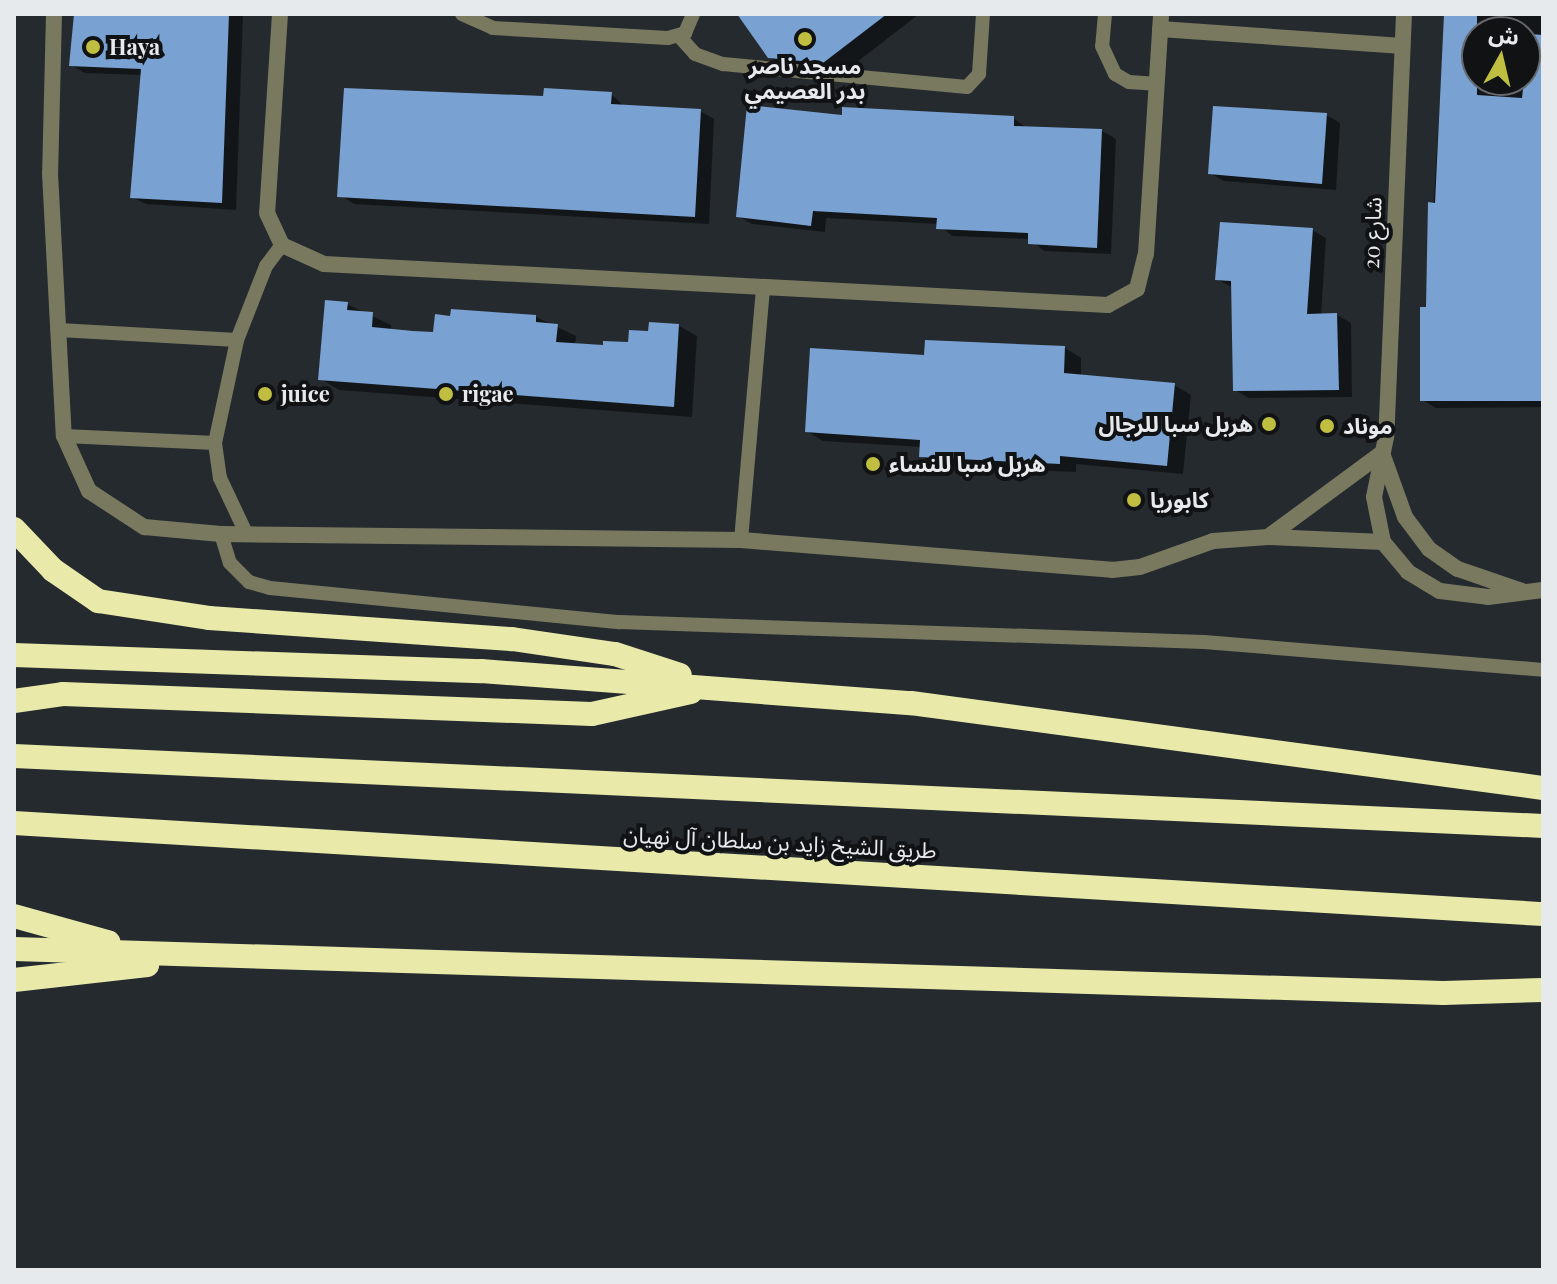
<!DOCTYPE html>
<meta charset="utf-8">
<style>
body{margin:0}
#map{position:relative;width:1557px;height:1284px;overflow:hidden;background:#252a2f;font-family:"Playfair Display","Noto Sans Arabic",serif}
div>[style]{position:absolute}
.shadow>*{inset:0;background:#0007}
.building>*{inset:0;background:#79a1d1}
.lane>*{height:14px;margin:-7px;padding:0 7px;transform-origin:7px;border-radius:7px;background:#797960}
.street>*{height:16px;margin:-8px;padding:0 8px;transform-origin:8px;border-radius:8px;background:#797960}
.highway>*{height:24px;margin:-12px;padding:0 12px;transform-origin:12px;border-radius:12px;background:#e9eaaa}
.dots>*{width:22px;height:22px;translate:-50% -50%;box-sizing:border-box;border:4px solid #101214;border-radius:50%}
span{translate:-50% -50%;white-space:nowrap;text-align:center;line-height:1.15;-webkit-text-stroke:8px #101214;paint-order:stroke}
.poi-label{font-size:22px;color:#e7eaed;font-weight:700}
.left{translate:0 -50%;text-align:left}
.right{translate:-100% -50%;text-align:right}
.street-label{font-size:22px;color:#e7eaed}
.frame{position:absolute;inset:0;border:16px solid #e7eaed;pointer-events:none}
.north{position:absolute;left:1461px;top:16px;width:80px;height:80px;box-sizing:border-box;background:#101214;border:2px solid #66686b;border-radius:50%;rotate:8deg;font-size:22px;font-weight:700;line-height:32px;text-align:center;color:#e7eaed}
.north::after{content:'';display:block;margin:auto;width:28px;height:36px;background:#bfbe41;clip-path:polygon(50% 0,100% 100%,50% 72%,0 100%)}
</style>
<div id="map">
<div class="shadow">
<i style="clip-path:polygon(136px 14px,243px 14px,236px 210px,146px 204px,132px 197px,142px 75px,85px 73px,71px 65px)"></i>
<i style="clip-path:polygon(740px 14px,919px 14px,843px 73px,788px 68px,769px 57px)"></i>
<i style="clip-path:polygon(evenodd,1445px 14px,1543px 14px,1543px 407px,1436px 408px,1422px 400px,1445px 14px,1477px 32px,1525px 32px,1525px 80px,1477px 80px,1477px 32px)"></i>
<i style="clip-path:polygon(611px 94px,625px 107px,700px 111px,714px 119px,709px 224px,354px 204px,340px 195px,545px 98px)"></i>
<i style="clip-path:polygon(1326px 115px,1340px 123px,1336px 190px,1224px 181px,1210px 173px)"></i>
<i style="clip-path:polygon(844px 117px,1013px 118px,1027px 128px,1102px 131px,1116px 139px,1111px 254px,1044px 251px,1030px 239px,952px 236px,938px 224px,826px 218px,825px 232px,752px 224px,738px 216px)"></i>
<i style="clip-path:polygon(1312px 230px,1326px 238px,1321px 316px,1337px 315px,1351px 323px,1352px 397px,1249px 398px,1235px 390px,1231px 287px,1217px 279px)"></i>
<i style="clip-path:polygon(347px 304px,391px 325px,391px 331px,435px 334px,536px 317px,576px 336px,575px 346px,630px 345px,679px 326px,697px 336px,692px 417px,339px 390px,321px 379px)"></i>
<i style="clip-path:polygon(1065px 348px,1081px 358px,1081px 376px,1174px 385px,1191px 395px,1183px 474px,1076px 464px,1076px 472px,938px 466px,921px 456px,922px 447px,823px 441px,807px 431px,926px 358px)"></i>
</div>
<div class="building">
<i style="clip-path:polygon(74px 14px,229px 14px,222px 203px,130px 198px,141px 69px,69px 66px)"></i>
<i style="clip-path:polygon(737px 14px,887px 14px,823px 63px,768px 58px)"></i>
<i style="clip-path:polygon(1444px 14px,1477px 14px,1477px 95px,1522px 98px,1529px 34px,1543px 35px,1543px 401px,1420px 401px,1420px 307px,1426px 307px,1428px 202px,1435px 203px)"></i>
<i style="clip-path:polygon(344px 88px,543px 96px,544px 88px,612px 92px,611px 104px,701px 109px,695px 217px,337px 197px)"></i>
<i style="clip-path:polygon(747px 105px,842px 115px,842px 107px,1014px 116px,1014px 126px,1102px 129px,1097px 248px,1028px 244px,1028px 233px,936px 229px,937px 218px,813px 211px,811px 226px,736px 217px)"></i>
<i style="clip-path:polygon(1213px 106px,1327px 113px,1322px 184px,1208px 174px)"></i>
<i style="clip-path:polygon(1220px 222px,1313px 228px,1307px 314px,1337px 313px,1339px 390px,1233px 391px,1231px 281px,1215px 280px)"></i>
<i style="clip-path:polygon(325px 300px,348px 302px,347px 310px,373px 312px,372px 327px,413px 331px,433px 332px,435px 314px,450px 316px,451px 309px,536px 315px,536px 322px,558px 324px,556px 342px,603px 345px,603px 341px,628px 342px,629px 330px,648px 331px,649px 322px,679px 324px,674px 407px,318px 380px)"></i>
<i style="clip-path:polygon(925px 340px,1065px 346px,1064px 373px,1175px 383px,1167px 466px,1060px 456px,1060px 464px,919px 457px,920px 440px,805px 432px,810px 348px,924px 355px)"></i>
</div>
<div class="lane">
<i style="left:462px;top:14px;width:34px;rotate:24deg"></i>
<i style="left:493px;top:28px;width:175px;rotate:3.3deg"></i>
<i style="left:668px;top:38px;width:18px;rotate:-16deg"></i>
<i style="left:685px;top:33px;width:21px;rotate:-67deg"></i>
<i style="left:1105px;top:14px;width:32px;rotate:95deg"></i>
<i style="left:1102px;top:46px;width:31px;rotate:65deg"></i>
<i style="left:1115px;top:74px;width:16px;rotate:30deg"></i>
<i style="left:1129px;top:82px;width:26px;rotate:4deg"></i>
<i style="left:679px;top:36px;width:24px;rotate:48deg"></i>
<i style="left:695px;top:54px;width:30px;rotate:20deg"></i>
<i style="left:723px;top:64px;width:245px;rotate:5.4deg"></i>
<i style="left:967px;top:87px;width:18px;rotate:-47deg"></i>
<i style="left:979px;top:74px;width:60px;rotate:-86.2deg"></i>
<i style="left:59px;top:330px;width:178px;rotate:3.2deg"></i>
<i style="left:64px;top:436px;width:151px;rotate:2.7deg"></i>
<i style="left:215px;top:443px;width:35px;rotate:82deg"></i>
<i style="left:220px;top:478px;width:61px;rotate:64.7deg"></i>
<i style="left:215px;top:443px;width:105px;rotate:-77.9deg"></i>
<i style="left:237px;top:340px;width:79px;rotate:-68.6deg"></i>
<i style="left:266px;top:266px;width:26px;rotate:-53deg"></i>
<i style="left:221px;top:534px;width:30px;rotate:73deg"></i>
<i style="left:230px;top:563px;width:27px;rotate:45deg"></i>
<i style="left:249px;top:582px;width:22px;rotate:16deg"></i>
<i style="left:270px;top:588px;width:351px;rotate:5.6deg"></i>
<i style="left:619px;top:622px;width:585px;rotate:1.96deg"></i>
<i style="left:1204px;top:642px;width:340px;rotate:4.7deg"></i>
<i style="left:741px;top:540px;width:252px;rotate:-85deg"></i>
</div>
<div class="street">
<i style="left:54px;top:14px;width:159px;rotate:91.4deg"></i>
<i style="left:50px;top:173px;width:263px;rotate:87deg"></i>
<i style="left:64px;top:436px;width:60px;rotate:65.6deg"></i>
<i style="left:89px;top:491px;width:66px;rotate:33.2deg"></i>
<i style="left:144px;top:527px;width:77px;rotate:5.2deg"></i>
<i style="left:221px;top:534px;width:520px;rotate:0.66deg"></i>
<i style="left:741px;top:540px;width:372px;rotate:4.6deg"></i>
<i style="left:1112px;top:570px;width:28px;rotate:-6deg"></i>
<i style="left:1140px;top:567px;width:77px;rotate:-19.6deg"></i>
<i style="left:1213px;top:541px;width:55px;rotate:-4.2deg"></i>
<i style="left:1268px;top:537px;width:115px;rotate:2.5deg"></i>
<i style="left:280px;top:14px;width:199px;rotate:93.7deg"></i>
<i style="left:267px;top:213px;width:35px;rotate:65deg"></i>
<i style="left:282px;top:245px;width:46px;rotate:24.3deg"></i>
<i style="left:324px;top:264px;width:785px;rotate:2.99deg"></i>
<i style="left:1108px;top:305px;width:33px;rotate:-29deg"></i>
<i style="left:1137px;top:289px;width:36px;rotate:-76deg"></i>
<i style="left:1146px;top:254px;width:240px;rotate:-86.4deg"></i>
<i style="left:1404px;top:14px;width:423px;rotate:92.4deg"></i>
<i style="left:1386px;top:437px;width:61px;rotate:101.3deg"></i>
<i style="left:1374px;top:497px;width:46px;rotate:78.7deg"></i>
<i style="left:1383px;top:542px;width:39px;rotate:50deg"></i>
<i style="left:1408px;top:572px;width:37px;rotate:31deg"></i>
<i style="left:1440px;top:591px;width:48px;rotate:7.1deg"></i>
<i style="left:1488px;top:597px;width:55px;rotate:-7.3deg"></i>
<i style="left:1160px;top:29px;width:243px;rotate:4deg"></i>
<i style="left:1382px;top:453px;width:68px;rotate:70.2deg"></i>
<i style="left:1405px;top:517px;width:40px;rotate:53deg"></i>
<i style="left:1429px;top:549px;width:35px;rotate:35deg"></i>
<i style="left:1458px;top:569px;width:68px;rotate:19deg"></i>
<i style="left:1268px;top:537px;width:142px;rotate:-36.4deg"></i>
</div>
<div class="highway">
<i style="left:14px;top:529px;width:57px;rotate:46.4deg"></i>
<i style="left:53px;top:570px;width:55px;rotate:34.6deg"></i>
<i style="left:98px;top:601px;width:112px;rotate:8.7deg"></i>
<i style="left:209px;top:618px;width:304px;rotate:4deg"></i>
<i style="left:512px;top:639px;width:104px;rotate:8.3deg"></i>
<i style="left:615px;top:654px;width:68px;rotate:17.9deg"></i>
<i style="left:14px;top:655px;width:467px;rotate:2deg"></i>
<i style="left:481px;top:671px;width:431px;rotate:4.3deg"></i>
<i style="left:911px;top:703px;width:638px;rotate:7.66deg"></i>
<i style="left:14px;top:701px;width:49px;rotate:-8.1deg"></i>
<i style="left:63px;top:694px;width:529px;rotate:2.17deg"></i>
<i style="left:592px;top:714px;width:101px;rotate:-12.5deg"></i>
<i style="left:14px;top:756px;width:1531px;rotate:2.62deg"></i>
<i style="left:14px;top:823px;width:1532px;rotate:3.41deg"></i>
<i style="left:14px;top:916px;width:98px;rotate:15.5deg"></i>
<i style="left:14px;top:949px;width:1430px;rotate:1.76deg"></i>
<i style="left:1443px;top:993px;width:100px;rotate:-1.7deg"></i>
<i style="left:14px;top:980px;width:134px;rotate:-6.4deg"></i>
</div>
<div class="dots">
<i style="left:805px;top:39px;background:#bfbe41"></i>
<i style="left:93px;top:47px;background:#bfbe41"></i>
<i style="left:265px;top:394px;background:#bfbe41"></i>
<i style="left:446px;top:394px;background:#bfbe41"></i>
<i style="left:1269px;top:424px;background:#bfbe41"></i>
<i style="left:1327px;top:426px;background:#bfbe41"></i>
<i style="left:873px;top:464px;background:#bfbe41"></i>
<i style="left:1134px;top:500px;background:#bfbe41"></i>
</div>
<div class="poi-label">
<span class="left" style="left:109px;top:47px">Haya</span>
<span style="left:805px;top:78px">مسجد ناصر<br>بدر العصيمي</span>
<span class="left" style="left:281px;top:394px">juice</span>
<span class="left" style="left:462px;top:394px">rigae</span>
<span class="right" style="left:1253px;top:424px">هربل سبا للرجال</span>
<span class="left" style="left:1343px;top:426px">موناد</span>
<span class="left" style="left:889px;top:464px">هربل سبا للنساء</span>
<span class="left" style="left:1150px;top:500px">كابوريا</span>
</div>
<div class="street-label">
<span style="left:1372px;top:233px;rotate:-88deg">شارع 20</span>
<span style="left:780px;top:842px;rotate:3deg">طريق الشيخ زايد بن سلطان آل نهيان</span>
</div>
<div class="frame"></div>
<div class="north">ش</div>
</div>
